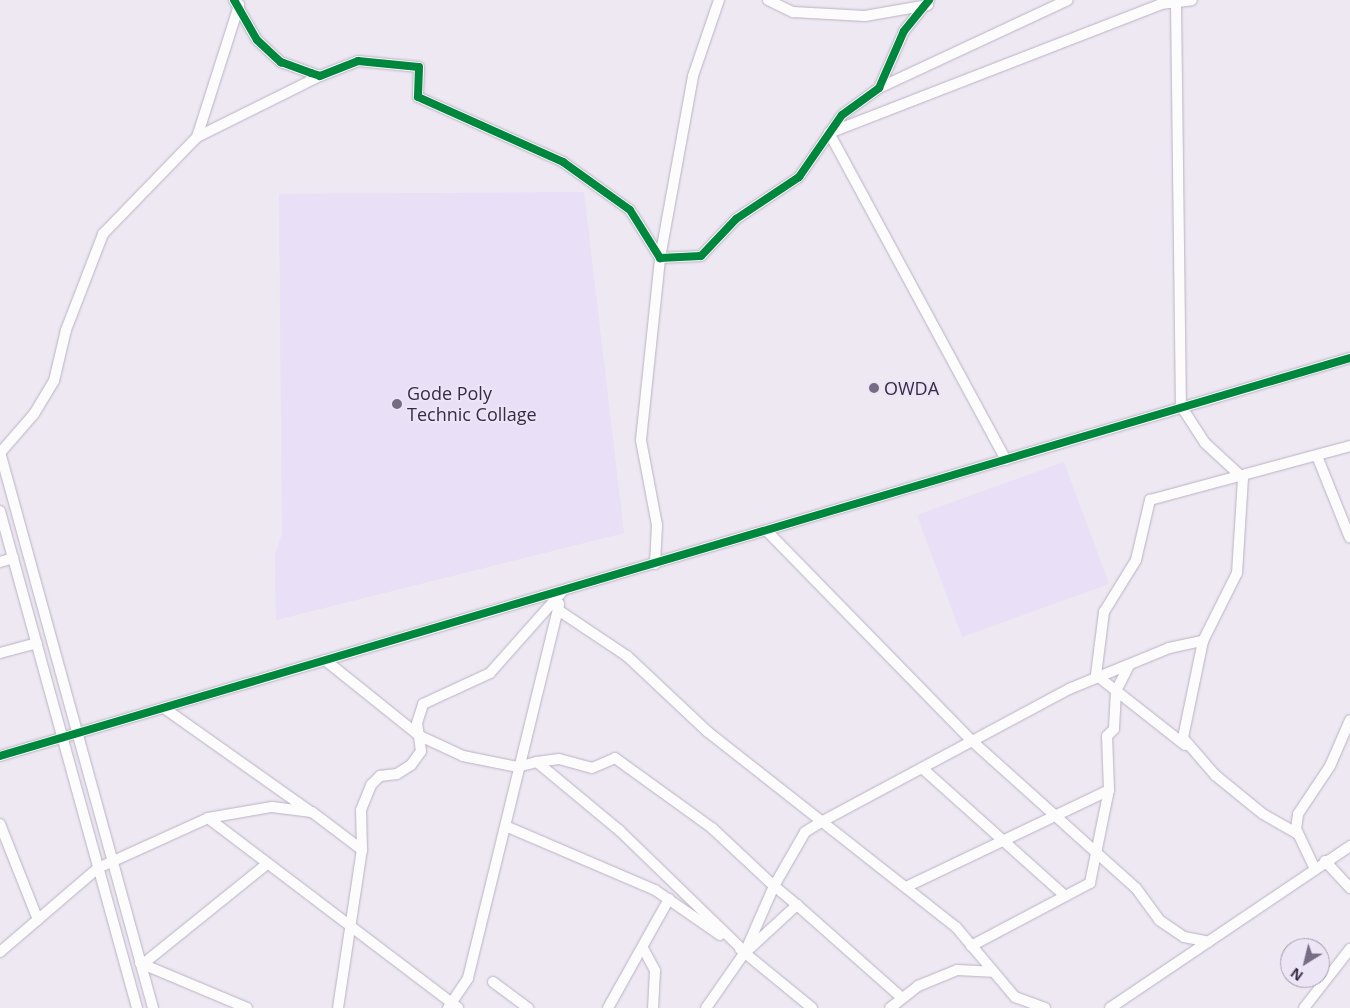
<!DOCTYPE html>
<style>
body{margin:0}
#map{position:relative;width:1350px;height:1008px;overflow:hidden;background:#ede8f2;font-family:"Open Sans",sans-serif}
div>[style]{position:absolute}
.built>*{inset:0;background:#e9dff6}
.roads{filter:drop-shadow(0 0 1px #bab2c4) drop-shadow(0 0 1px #bab2c4)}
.minor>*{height:10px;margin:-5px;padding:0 5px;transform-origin:5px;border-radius:5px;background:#fcfcfd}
.cycleway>*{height:8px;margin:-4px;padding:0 4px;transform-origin:4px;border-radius:4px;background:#00873e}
.dots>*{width:14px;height:14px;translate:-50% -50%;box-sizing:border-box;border:2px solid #ece5f5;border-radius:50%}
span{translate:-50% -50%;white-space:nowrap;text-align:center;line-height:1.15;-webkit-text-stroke:4px #ece5f5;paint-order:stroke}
.poi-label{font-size:18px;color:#382a47}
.left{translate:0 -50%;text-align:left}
.north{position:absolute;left:1280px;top:938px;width:50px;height:50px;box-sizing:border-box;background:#ece5f5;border:1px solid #a49aaf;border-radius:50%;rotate:216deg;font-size:14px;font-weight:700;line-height:20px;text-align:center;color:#382a47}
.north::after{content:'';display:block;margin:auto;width:18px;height:22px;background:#776c83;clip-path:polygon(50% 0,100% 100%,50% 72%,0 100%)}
</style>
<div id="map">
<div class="built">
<i style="clip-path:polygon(584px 192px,624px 533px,276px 620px,275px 554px,282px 534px,279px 194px)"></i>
<i style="clip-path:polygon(1064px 462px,1109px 584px,962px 637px,917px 515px)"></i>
</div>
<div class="roads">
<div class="minor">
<i style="left:234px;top:0;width:46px;rotate:60.1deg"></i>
<i style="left:257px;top:40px;width:33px;rotate:43deg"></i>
<i style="left:281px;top:62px;width:32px;rotate:20deg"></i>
<i style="left:311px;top:73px;width:9px;rotate:18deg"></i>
<i style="left:320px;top:76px;width:41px;rotate:-21.5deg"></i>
<i style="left:358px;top:61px;width:61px;rotate:5.6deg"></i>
<i style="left:419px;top:67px;width:30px;rotate:92deg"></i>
<i style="left:418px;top:97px;width:159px;rotate:24.1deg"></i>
<i style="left:563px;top:162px;width:82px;rotate:35.6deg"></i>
<i style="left:630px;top:210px;width:57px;rotate:58deg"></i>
<i style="left:660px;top:258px;width:41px;rotate:-2.8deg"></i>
<i style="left:701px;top:256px;width:51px;rotate:-46.6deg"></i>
<i style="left:736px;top:219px;width:76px;rotate:-33.7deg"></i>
<i style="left:799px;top:177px;width:75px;rotate:-55.3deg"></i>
<i style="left:842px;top:115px;width:46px;rotate:-36.1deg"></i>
<i style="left:879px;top:88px;width:62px;rotate:-66.3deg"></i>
<i style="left:904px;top:31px;width:40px;rotate:-51deg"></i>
<i style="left:768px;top:0;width:28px;rotate:26deg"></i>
<i style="left:793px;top:12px;width:72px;rotate:3.2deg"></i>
<i style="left:865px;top:16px;width:64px;rotate:-9.9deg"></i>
<i style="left:1176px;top:2px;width:404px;rotate:89.3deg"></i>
<i style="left:1181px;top:406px;width:44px;rotate:57deg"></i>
<i style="left:1205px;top:443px;width:52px;rotate:42.6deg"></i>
<i style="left:1243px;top:478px;width:95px;rotate:93.6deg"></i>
<i style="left:1237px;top:573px;width:76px;rotate:116.6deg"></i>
<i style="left:1203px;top:641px;width:99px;rotate:101.7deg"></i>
<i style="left:1183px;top:738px;width:49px;rotate:49.1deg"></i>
<i style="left:1215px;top:775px;width:62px;rotate:39.1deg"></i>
<i style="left:1263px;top:814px;width:40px;rotate:29.7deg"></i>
<i style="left:879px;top:88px;width:208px;rotate:-25deg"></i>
<i style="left:197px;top:137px;width:139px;rotate:-72.3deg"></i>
<i style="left:0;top:452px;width:577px;rotate:74.61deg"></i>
<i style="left:0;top:453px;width:52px;rotate:-48.9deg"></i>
<i style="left:34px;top:414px;width:39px;rotate:-59deg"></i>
<i style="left:54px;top:381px;width:52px;rotate:-76.8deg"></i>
<i style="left:66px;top:330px;width:103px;rotate:-68.9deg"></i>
<i style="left:103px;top:234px;width:135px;rotate:-45.9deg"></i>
<i style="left:197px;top:137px;width:137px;rotate:-26.4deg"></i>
<i style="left:1317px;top:456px;width:88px;rotate:68.1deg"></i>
<i style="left:1006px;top:460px;width:372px;rotate:-118.4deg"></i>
<i style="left:829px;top:133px;width:356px;rotate:-21.2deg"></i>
<i style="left:1161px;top:4px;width:31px;rotate:-7deg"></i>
<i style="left:0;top:511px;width:516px;rotate:74.59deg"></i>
<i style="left:767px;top:531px;width:293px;rotate:45.7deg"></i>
<i style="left:972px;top:741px;width:220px;rotate:41.9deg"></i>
<i style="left:1136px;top:888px;width:39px;rotate:54deg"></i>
<i style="left:1159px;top:920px;width:30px;rotate:34deg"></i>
<i style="left:1184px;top:937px;width:25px;rotate:11deg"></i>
<i style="left:0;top:562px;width:14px;rotate:-17deg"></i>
<i style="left:655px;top:564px;width:39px;rotate:-87deg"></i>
<i style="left:657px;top:525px;width:86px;rotate:-100.7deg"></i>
<i style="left:641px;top:440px;width:183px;rotate:-84deg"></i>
<i style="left:660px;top:258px;width:185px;rotate:-79.7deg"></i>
<i style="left:693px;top:76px;width:80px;rotate:-71.1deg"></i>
<i style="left:558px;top:610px;width:83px;rotate:33.7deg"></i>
<i style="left:627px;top:656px;width:111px;rotate:43.2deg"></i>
<i style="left:708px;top:732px;width:315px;rotate:38.2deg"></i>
<i style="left:956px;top:927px;width:92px;rotate:49.9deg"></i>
<i style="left:1015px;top:997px;width:32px;rotate:20deg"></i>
<i style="left:0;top:653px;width:38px;rotate:-15deg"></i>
<i style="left:325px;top:660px;width:122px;rotate:38.7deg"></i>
<i style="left:420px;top:736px;width:47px;rotate:24.9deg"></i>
<i style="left:463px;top:756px;width:55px;rotate:11.5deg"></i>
<i style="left:517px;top:767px;width:21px;rotate:-14deg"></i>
<i style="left:537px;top:762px;width:107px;rotate:39.7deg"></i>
<i style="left:619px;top:830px;width:175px;rotate:44.1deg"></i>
<i style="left:164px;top:708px;width:180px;rotate:35.3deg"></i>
<i style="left:1185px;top:745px;width:113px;rotate:-141.8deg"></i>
<i style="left:1096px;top:675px;width:64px;rotate:-82.8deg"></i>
<i style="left:1104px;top:612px;width:61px;rotate:-58.4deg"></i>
<i style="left:1136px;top:560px;width:62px;rotate:-76.9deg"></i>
<i style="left:1150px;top:500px;width:207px;rotate:-15.1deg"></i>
<i style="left:0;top:756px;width:1407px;rotate:-16.43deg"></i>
<i style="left:537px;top:762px;width:22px;rotate:-8deg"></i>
<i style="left:559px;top:759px;width:34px;rotate:15deg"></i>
<i style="left:592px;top:768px;width:25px;rotate:-23deg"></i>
<i style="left:615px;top:758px;width:120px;rotate:35.8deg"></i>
<i style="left:712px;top:828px;width:85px;rotate:43.1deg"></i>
<i style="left:774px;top:886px;width:72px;rotate:113.7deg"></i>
<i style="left:745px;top:952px;width:68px;rotate:124.9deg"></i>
<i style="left:922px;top:768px;width:192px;rotate:41.8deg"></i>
<i style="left:208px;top:818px;width:314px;rotate:37.2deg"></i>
<i style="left:0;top:824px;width:103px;rotate:68.4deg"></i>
<i style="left:508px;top:827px;width:160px;rotate:23.2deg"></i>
<i style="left:655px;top:890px;width:79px;rotate:34.7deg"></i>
<i style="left:1325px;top:861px;width:37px;rotate:47deg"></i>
<i style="left:1315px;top:869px;width:44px;rotate:-115.4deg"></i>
<i style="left:1296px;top:829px;width:15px;rotate:-82deg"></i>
<i style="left:1298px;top:814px;width:58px;rotate:-56.3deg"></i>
<i style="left:1330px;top:766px;width:50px;rotate:-66.5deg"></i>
<i style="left:906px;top:887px;width:225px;rotate:-25.5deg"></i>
<i style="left:1109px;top:790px;width:54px;rotate:-92.1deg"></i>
<i style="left:1107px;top:736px;width:10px;rotate:-45deg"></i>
<i style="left:1114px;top:729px;width:38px;rotate:-87deg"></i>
<i style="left:1116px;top:691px;width:27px;rotate:-63deg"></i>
<i style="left:797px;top:905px;width:30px;rotate:-140deg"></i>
<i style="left:774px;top:886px;width:62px;rotate:-60.1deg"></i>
<i style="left:805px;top:832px;width:19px;rotate:-32deg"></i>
<i style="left:821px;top:822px;width:281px;rotate:-28.2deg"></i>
<i style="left:1069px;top:689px;width:108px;rotate:-22.3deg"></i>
<i style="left:1169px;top:648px;width:35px;rotate:-12deg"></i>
<i style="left:971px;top:946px;width:135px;rotate:-27.9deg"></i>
<i style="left:1090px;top:883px;width:95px;rotate:-78.5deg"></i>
<i style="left:643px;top:948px;width:26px;rotate:62deg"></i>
<i style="left:655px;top:971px;width:37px;rotate:93deg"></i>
<i style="left:740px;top:949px;width:93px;rotate:39.3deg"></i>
<i style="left:748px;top:950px;width:67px;rotate:-42.6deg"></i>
<i style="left:797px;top:905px;width:140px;rotate:41.5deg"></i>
<i style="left:0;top:952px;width:129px;rotate:-40.6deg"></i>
<i style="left:98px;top:868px;width:121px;rotate:-24.4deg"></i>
<i style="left:208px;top:818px;width:65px;rotate:-9.8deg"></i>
<i style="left:272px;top:807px;width:40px;rotate:7.1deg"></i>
<i style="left:312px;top:812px;width:63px;rotate:37.2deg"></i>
<i style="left:140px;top:963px;width:116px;rotate:22.8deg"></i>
<i style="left:143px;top:964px;width:159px;rotate:-38.9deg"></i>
<i style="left:493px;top:982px;width:44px;rotate:36.6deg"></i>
<i style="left:338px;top:1008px;width:160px;rotate:-81.4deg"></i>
<i style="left:362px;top:850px;width:40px;rotate:-91.4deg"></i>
<i style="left:361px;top:810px;width:27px;rotate:-68deg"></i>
<i style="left:371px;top:785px;width:13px;rotate:-45deg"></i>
<i style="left:380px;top:776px;width:17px;rotate:-7deg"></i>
<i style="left:397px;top:774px;width:17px;rotate:-33deg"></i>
<i style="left:411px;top:765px;width:17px;rotate:-54deg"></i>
<i style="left:421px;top:751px;width:28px;rotate:-98deg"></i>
<i style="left:417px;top:723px;width:20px;rotate:-72deg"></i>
<i style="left:423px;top:704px;width:74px;rotate:-24.8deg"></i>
<i style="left:490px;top:673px;width:108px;rotate:-48.4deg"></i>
<i style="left:448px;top:1008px;width:36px;rotate:-56deg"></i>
<i style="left:468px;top:978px;width:385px;rotate:-76.3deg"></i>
<i style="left:608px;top:1008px;width:125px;rotate:-60.8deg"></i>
<i style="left:890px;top:1008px;width:36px;rotate:-38deg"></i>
<i style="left:918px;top:986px;width:42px;rotate:-22.3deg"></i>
<i style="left:957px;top:970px;width:35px;rotate:3deg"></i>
<i style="left:1110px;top:1008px;width:290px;rotate:-34deg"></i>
<i style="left:1304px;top:1008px;width:75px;rotate:-52.1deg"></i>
</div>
</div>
<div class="cycleway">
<i style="left:234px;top:0;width:46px;rotate:60.1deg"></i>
<i style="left:257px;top:40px;width:33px;rotate:43deg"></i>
<i style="left:281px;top:62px;width:32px;rotate:20deg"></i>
<i style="left:311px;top:73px;width:9px;rotate:18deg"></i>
<i style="left:320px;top:76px;width:41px;rotate:-21.5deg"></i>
<i style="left:358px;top:61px;width:61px;rotate:5.6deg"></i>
<i style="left:419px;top:67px;width:30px;rotate:92deg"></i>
<i style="left:418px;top:97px;width:159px;rotate:24.1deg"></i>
<i style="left:563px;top:162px;width:82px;rotate:35.6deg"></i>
<i style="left:630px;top:210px;width:57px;rotate:58deg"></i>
<i style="left:660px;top:258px;width:41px;rotate:-2.8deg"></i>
<i style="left:701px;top:256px;width:51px;rotate:-46.6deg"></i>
<i style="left:736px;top:219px;width:76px;rotate:-33.7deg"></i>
<i style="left:799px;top:177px;width:75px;rotate:-55.3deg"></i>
<i style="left:842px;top:115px;width:46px;rotate:-36.1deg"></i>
<i style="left:879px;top:88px;width:62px;rotate:-66.3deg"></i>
<i style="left:904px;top:31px;width:40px;rotate:-51deg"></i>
<i style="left:0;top:756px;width:1407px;rotate:-16.43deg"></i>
</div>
<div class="dots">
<i style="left:874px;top:388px;background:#776c83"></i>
<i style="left:397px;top:404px;background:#776c83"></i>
</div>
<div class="poi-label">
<span class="left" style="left:884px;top:388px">OWDA</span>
<span class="left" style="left:407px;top:404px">Gode Poly<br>Technic Collage</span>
</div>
<div class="north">N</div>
</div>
